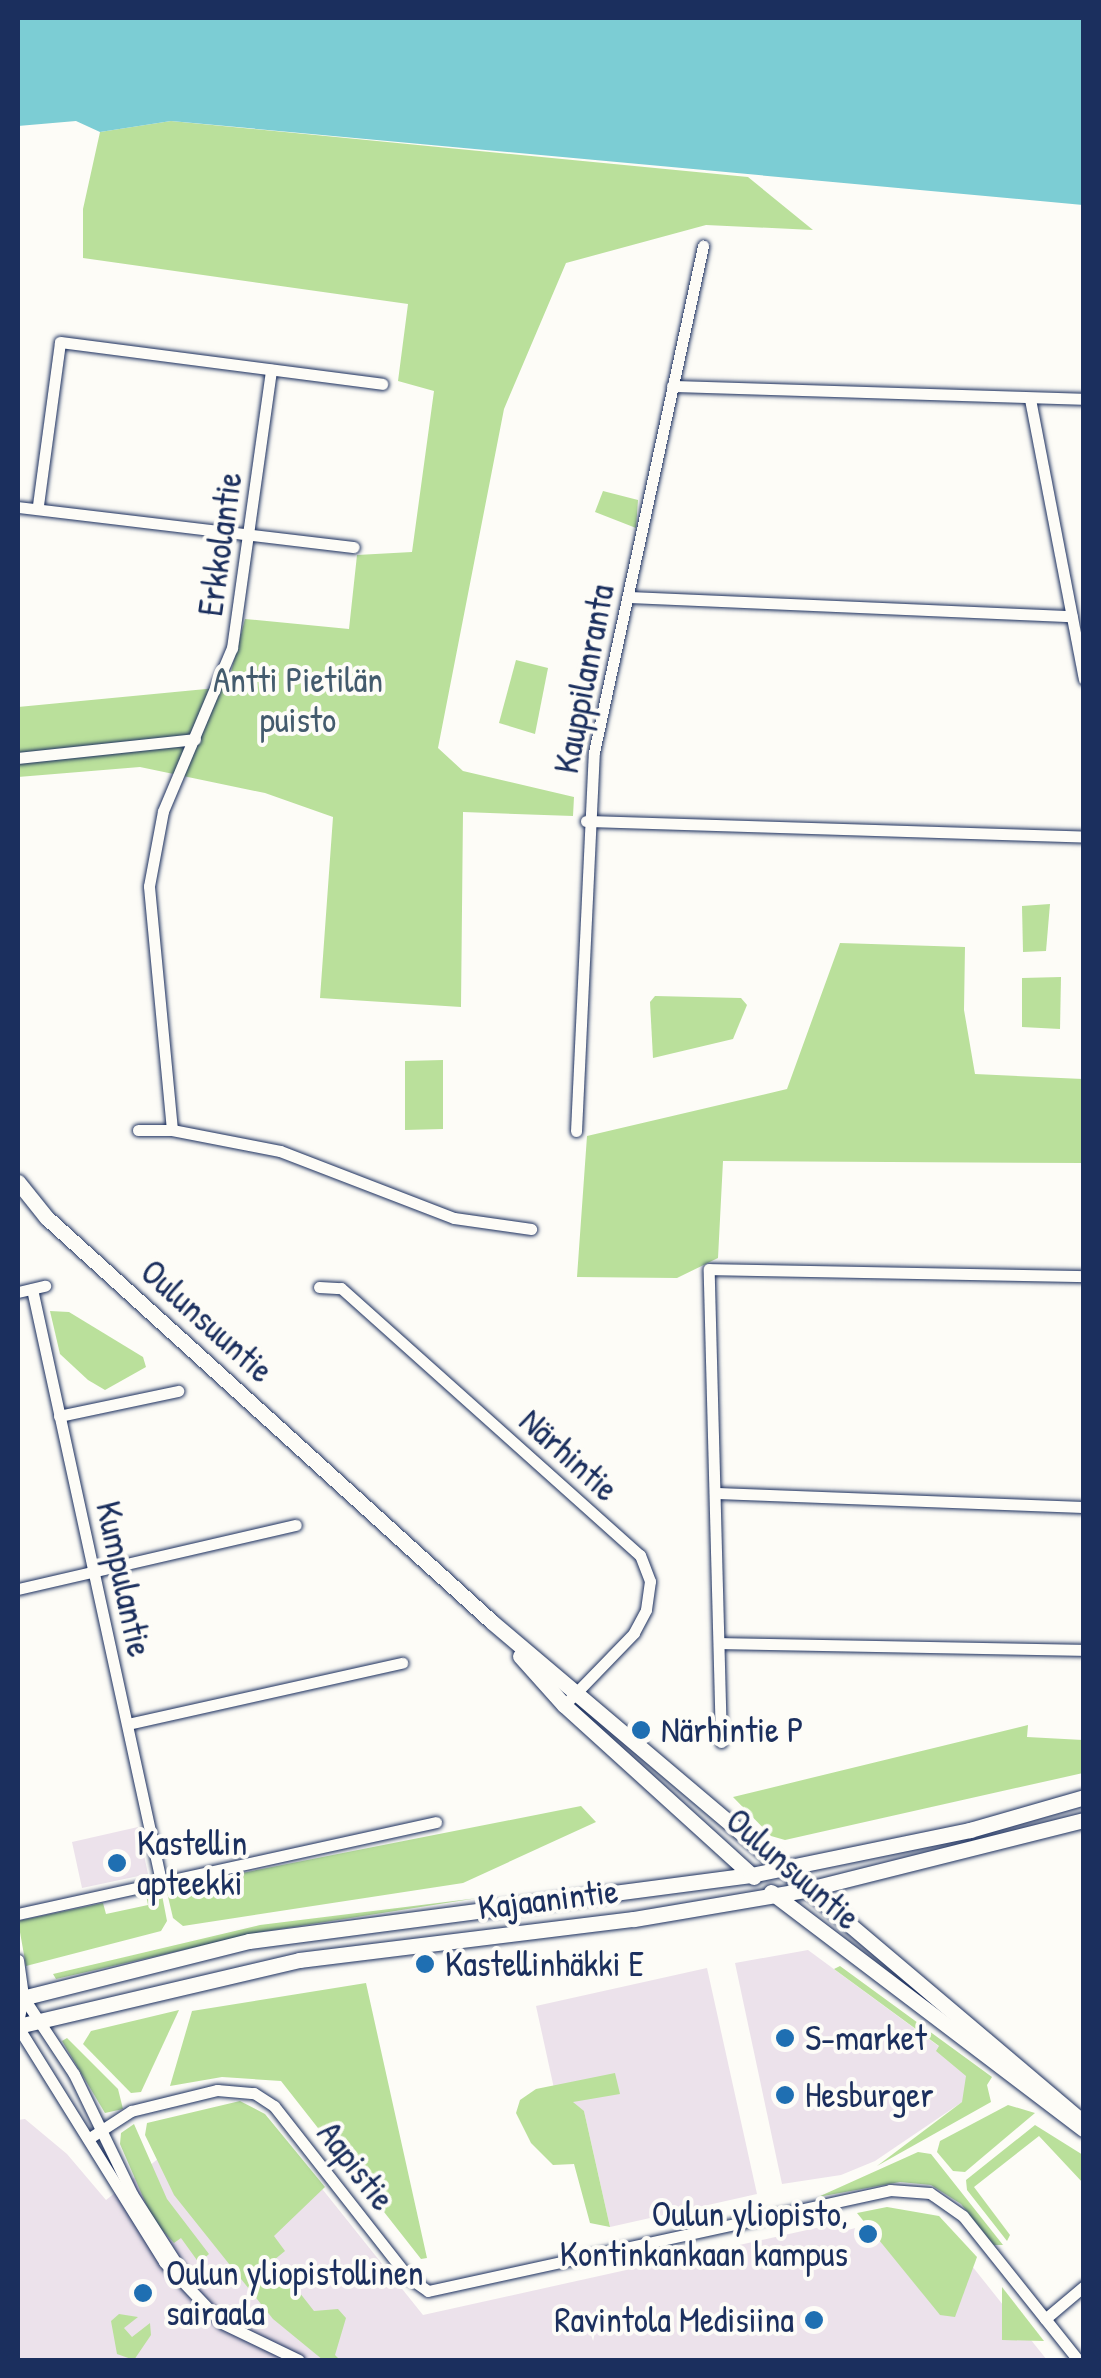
<!DOCTYPE html>
<meta charset="utf-8">
<style>
body{margin:0}
#map{position:relative;width:1101px;height:2378px;overflow:hidden;background:#fdfcf7;font-family:"Patrick Hand",sans-serif}
div>[style]{position:absolute}
.built>*{inset:0;background:#ece2eb}
.green>*{inset:0;background:#bae09b}
.water>*{inset:0;background:#7ccdd4}
.roads{filter:drop-shadow(0 0 2px #1b2f5e) drop-shadow(0 0 2px #1b2f5e)}
.minor>*{height:11px;margin:-5.5px;padding:0 5.5px;transform-origin:5.5px;border-radius:5.5px;background:#fdfcf7}
.secondary>*{height:15px;margin:-7.5px;padding:0 7.5px;transform-origin:7.5px;border-radius:7.5px;background:#fdfcf7}
.dots>*{width:28px;height:28px;translate:-50% -50%;box-sizing:border-box;border:5px solid #fdfcf7;border-radius:50%}
span{translate:-50% -50%;white-space:nowrap;text-align:center;line-height:1.15;-webkit-text-stroke:8px #fdfcf7;paint-order:stroke}
.street-label{font-size:35px;color:#1b2f5e}
.park-label{font-size:35px;color:#435b6d}
.poi-label{font-size:35px;color:#1b2f5e}
.left{translate:0 -50%;text-align:left}
.right{translate:-100% -50%;text-align:right}
.frame{position:absolute;inset:0;border:20px solid #1b2f5e;pointer-events:none}
</style>
<div id="map">
<div class="built">
<i style="clip-path:polygon(138px 1827px,148px 1874px,82px 1888px,72px 1842px)"></i>
<i style="clip-path:polygon(808px 1950px,971px 2070px,971px 2096px,875px 2161px,841px 2175px,782px 2184px,735px 1963px)"></i>
<i style="clip-path:polygon(707px 1968px,757px 2194px,610px 2227px,584px 2111px,560px 2116px,536px 2006px)"></i>
<i style="clip-path:polygon(221px 2109px,263px 2115px,423px 2315px,834px 2224px,840px 2232px,898px 2217px,948px 2236px,1047px 2360px,18px 2360px,18px 2120px,25px 2119px,67px 2154px,106px 2200px)"></i>
</div>
<div class="green">
<i style="clip-path:polygon(171px 121px,748px 177px,813px 230px,706px 225px,566px 263px,504px 409px,438px 748px,463px 771px,574px 797px,573px 816px,463px 812px,461px 1007px,320px 998px,333px 817px,265px 793px,140px 767px,18px 777px,18px 707px,227px 687px,245px 619px,349px 629px,357px 555px,412px 552px,434px 391px,398px 381px,408px 304px,83px 258px,83px 209px,100px 132px)"></i>
<i style="clip-path:polygon(603px 491px,638px 500px,636px 528px,595px 512px)"></i>
<i style="clip-path:polygon(516px 660px,548px 668px,535px 734px,499px 723px)"></i>
<i style="clip-path:polygon(1050px 904px,1046px 951px,1023px 952px,1022px 906px)"></i>
<i style="clip-path:polygon(840px 943px,965px 947px,964px 1010px,975px 1074px,1083px 1079px,1083px 1163px,723px 1161px,718px 1258px,677px 1278px,577px 1277px,587px 1136px,787px 1089px)"></i>
<i style="clip-path:polygon(1061px 977px,1060px 1029px,1022px 1027px,1022px 978px)"></i>
<i style="clip-path:polygon(655px 996px,741px 998px,747px 1005px,733px 1039px,653px 1058px,650px 1002px)"></i>
<i style="clip-path:polygon(443px 1060px,443px 1129px,405px 1130px,405px 1061px)"></i>
<i style="clip-path:polygon(50px 1311px,69px 1312px,143px 1357px,146px 1367px,105px 1390px,88px 1380px,60px 1354px)"></i>
<i style="clip-path:polygon(1028px 1725px,1027px 1737px,1083px 1740px,1083px 1773px,785px 1840px,771px 1836px,733px 1797px)"></i>
<i style="clip-path:polygon(581px 1806px,596px 1822px,463px 1883px,183px 1926px,173px 1918px,166px 1888px)"></i>
<i style="clip-path:polygon(161px 1890px,167px 1921px,161px 1931px,26px 1966px,18px 1921px,103px 1903px,106px 1914px,148px 1905px,146px 1895px)"></i>
<i style="clip-path:polygon(478px 1898px,261px 1932px,56px 1979px,53px 1974px,260px 1925px)"></i>
<i style="clip-path:polygon(840px 1966px,992px 2077px,987px 2085px,991px 2102px,877px 2166px,962px 2102px,966px 2076px,936px 2051px,939px 2046px,834px 1969px)"></i>
<i style="clip-path:polygon(366px 1983px,427px 2258px,421px 2259px,281px 2081px,222px 2077px,170px 2086px,192px 2011px)"></i>
<i style="clip-path:polygon(179px 2010px,141px 2092px,131px 2093px,83px 2044px,91px 2031px)"></i>
<i style="clip-path:polygon(67px 2038px,118px 2089px,123px 2109px,105px 2113px,62px 2041px)"></i>
<i style="clip-path:polygon(615px 2073px,620px 2094px,573px 2102px,584px 2111px,610px 2227px,590px 2223px,574px 2164px,553px 2165px,531px 2143px,516px 2113px,520px 2100px,536px 2089px)"></i>
<i style="clip-path:polygon(240px 2101px,265px 2114px,325px 2187px,274px 2236px,285px 2251px,274px 2260px,314px 2311px,338px 2309px,346px 2318px,335px 2355px,340px 2360px,323px 2360px,273px 2319px,174px 2195px,145px 2135px,147px 2123px)"></i>
<i style="clip-path:polygon(1008px 2105px,1035px 2113px,965px 2172px,953px 2171px,937px 2152px,940px 2141px)"></i>
<i style="clip-path:polygon(134px 2124px,167px 2199px,209px 2254px,199px 2263px,181px 2238px,174px 2243px,153px 2220px,120px 2144px,121px 2133px)"></i>
<i style="clip-path:polygon(1035px 2125px,1083px 2155px,1083px 2183px,1039px 2136px,974px 2187px,1010px 2235px,1007px 2241px,967px 2190px,966px 2180px)"></i>
<i style="clip-path:polygon(918px 2152px,931px 2154px,1003px 2245px,994px 2245px,961px 2204px,931px 2185px,900px 2182px,818px 2197px)"></i>
<i style="clip-path:polygon(887px 2207px,939px 2216px,977px 2257px,955px 2317px,940px 2315px,857px 2213px)"></i>
<i style="clip-path:polygon(1002px 2287px,1044px 2341px,1002px 2340px)"></i>
<i style="clip-path:polygon(119px 2314px,138px 2317px,124px 2328px,132px 2337px,150px 2323px,151px 2335px,134px 2360px,117px 2354px,111px 2321px)"></i>
</div>
<div class="water">
<i style="clip-path:polygon(18px 18px,1083px 18px,1083px 205px,171px 121px,100px 132px,76px 121px,18px 126px)"></i>
</div>
<div class="roads">
<div class="minor">
<i style="left:672px;top:386px;width:412px;rotate:1.8deg"></i>
<i style="left:1030px;top:399px;width:285px;rotate:79.1deg"></i>
<i style="left:38px;top:505px;width:164px;rotate:-82.3deg"></i>
<i style="left:60px;top:342px;width:325px;rotate:7.4deg"></i>
<i style="left:18px;top:507px;width:338px;rotate:6.8deg"></i>
<i style="left:629px;top:597px;width:443px;rotate:2.5deg"></i>
<i style="left:18px;top:758px;width:178px;rotate:-6.1deg"></i>
<i style="left:586px;top:821px;width:498px;rotate:1.8deg"></i>
<i style="left:138px;top:1130px;width:34px"></i>
<i style="left:172px;top:1130px;width:110px;rotate:11deg"></i>
<i style="left:280px;top:1151px;width:186px;rotate:21.1deg"></i>
<i style="left:454px;top:1218px;width:78px;rotate:8.1deg"></i>
<i style="left:172px;top:1130px;width:245px;rotate:-95.4deg"></i>
<i style="left:149px;top:886px;width:76px;rotate:-79.4deg"></i>
<i style="left:163px;top:811px;width:177px;rotate:-67.1deg"></i>
<i style="left:232px;top:648px;width:281px;rotate:-82deg"></i>
<i style="left:576px;top:1131px;width:379px;rotate:-87.3deg"></i>
<i style="left:594px;top:752px;width:518px;rotate:-77.84deg"></i>
<i style="left:319px;top:1287px;width:22px;rotate:3deg"></i>
<i style="left:341px;top:1288px;width:401px;rotate:41.8deg"></i>
<i style="left:640px;top:1555px;width:28px;rotate:69deg"></i>
<i style="left:650px;top:1581px;width:29px;rotate:98deg"></i>
<i style="left:646px;top:1610px;width:26px;rotate:118deg"></i>
<i style="left:634px;top:1633px;width:92px;rotate:134.1deg"></i>
<i style="left:32px;top:1289px;width:606px;rotate:77.71deg"></i>
<i style="left:18px;top:1292px;width:28px;rotate:-13deg"></i>
<i style="left:59px;top:1416px;width:122px;rotate:-11.9deg"></i>
<i style="left:716px;top:1493px;width:368px;rotate:2.2deg"></i>
<i style="left:18px;top:1589px;width:285px;rotate:-13deg"></i>
<i style="left:721px;top:1643px;width:363px;rotate:1.1deg"></i>
<i style="left:128px;top:1724px;width:281px;rotate:-12.6deg"></i>
<i style="left:721px;top:1742px;width:473px;rotate:-91.5deg"></i>
<i style="left:709px;top:1269px;width:375px;rotate:1.1deg"></i>
<i style="left:18px;top:1914px;width:428px;rotate:-12.4deg"></i>
<i style="left:18px;top:1960px;width:37px;rotate:82deg"></i>
<i style="left:23px;top:1997px;width:25px;rotate:101deg"></i>
<i style="left:23px;top:1997px;width:92px;rotate:56.5deg"></i>
<i style="left:74px;top:2074px;width:133px;rotate:64.2deg"></i>
<i style="left:132px;top:2194px;width:100px;rotate:57.3deg"></i>
<i style="left:18px;top:2027px;width:277px;rotate:58.1deg"></i>
<i style="left:164px;top:2262px;width:84px;rotate:46.4deg"></i>
<i style="left:222px;top:2323px;width:85px;rotate:25.7deg"></i>
<i style="left:91px;top:2137px;width:48px;rotate:-33deg"></i>
<i style="left:131px;top:2111px;width:89px;rotate:-13.7deg"></i>
<i style="left:217px;top:2090px;width:37px;rotate:5deg"></i>
<i style="left:254px;top:2093px;width:24px;rotate:33deg"></i>
<i style="left:274px;top:2106px;width:217px;rotate:51.9deg"></i>
<i style="left:408px;top:2277px;width:24px;rotate:35deg"></i>
<i style="left:428px;top:2291px;width:473px;rotate:-12.3deg"></i>
<i style="left:890px;top:2190px;width:40px;rotate:4.3deg"></i>
<i style="left:930px;top:2193px;width:40px;rotate:34.9deg"></i>
<i style="left:963px;top:2216px;width:184px;rotate:51.4deg"></i>
<i style="left:1045px;top:2319px;width:51px;rotate:-40.2deg"></i>
</div>
<div class="secondary">
<i style="left:18px;top:1182px;width:45px;rotate:51.3deg"></i>
<i style="left:46px;top:1217px;width:602px;rotate:42.24deg"></i>
<i style="left:492px;top:1622px;width:776px;rotate:40.24deg"></i>
<i style="left:520px;top:1656px;width:66px;rotate:48.1deg"></i>
<i style="left:564px;top:1705px;width:256px;rotate:42.2deg"></i>
<i style="left:771px;top:1892px;width:392px;rotate:37.2deg"></i>
<i style="left:18px;top:1999px;width:238px;rotate:-14.1deg"></i>
<i style="left:249px;top:1941px;width:506px;rotate:-7.49deg"></i>
<i style="left:751px;top:1875px;width:224px;rotate:-11.6deg"></i>
<i style="left:970px;top:1830px;width:119px;rotate:-16.1deg"></i>
<i style="left:18px;top:2026px;width:289px;rotate:-13.2deg"></i>
<i style="left:299px;top:1960px;width:337px;rotate:-7deg"></i>
<i style="left:634px;top:1919px;width:173px;rotate:-9.6deg"></i>
<i style="left:805px;top:1890px;width:288px;rotate:-14.1deg"></i>
</div>
</div>
<div class="dots">
<i style="left:641px;top:1730px;background:#1f6fb2"></i>
<i style="left:117px;top:1863px;background:#1f6fb2"></i>
<i style="left:425px;top:1964px;background:#1f6fb2"></i>
<i style="left:785px;top:2038px;background:#1f6fb2"></i>
<i style="left:785px;top:2095px;background:#1f6fb2"></i>
<i style="left:868px;top:2234px;background:#1f6fb2"></i>
<i style="left:143px;top:2293px;background:#1f6fb2"></i>
<i style="left:814px;top:2320px;background:#1f6fb2"></i>
</div>
<div class="street-label">
<span style="left:220px;top:544px;rotate:-82deg">Erkkolantie</span>
<span style="left:584px;top:679px;rotate:-79deg">Kauppilanranta</span>
<span style="left:207px;top:1321px;rotate:42deg">Oulunsuuntie</span>
<span style="left:569px;top:1455px;rotate:42deg">Närhintie</span>
<span style="left:124px;top:1579px;rotate:78deg">Kumpulantie</span>
<span style="left:793px;top:1869px;rotate:41deg">Oulunsuuntie</span>
<span style="left:548px;top:1899px;rotate:-7deg">Kajaanintie</span>
<span style="left:356px;top:2166px;rotate:52deg">Aapistie</span>
</div>
<div class="park-label">
<span style="left:298px;top:700px">Antti Pietilän<br>puisto</span>
</div>
<div class="poi-label">
<span class="left" style="left:661px;top:1730px">Närhintie P</span>
<span class="left" style="left:137px;top:1863px">Kastellin<br>apteekki</span>
<span class="left" style="left:445px;top:1964px">Kastellinhäkki E</span>
<span class="left" style="left:805px;top:2038px">S-market</span>
<span class="left" style="left:805px;top:2095px">Hesburger</span>
<span class="right" style="left:848px;top:2234px">Oulun yliopisto,<br>Kontinkankaan kampus</span>
<span class="left" style="left:166px;top:2293px">Oulun yliopistollinen<br>sairaala</span>
<span class="right" style="left:794px;top:2320px">Ravintola Medisiina</span>
</div>
<div class="frame"></div>
</div>
